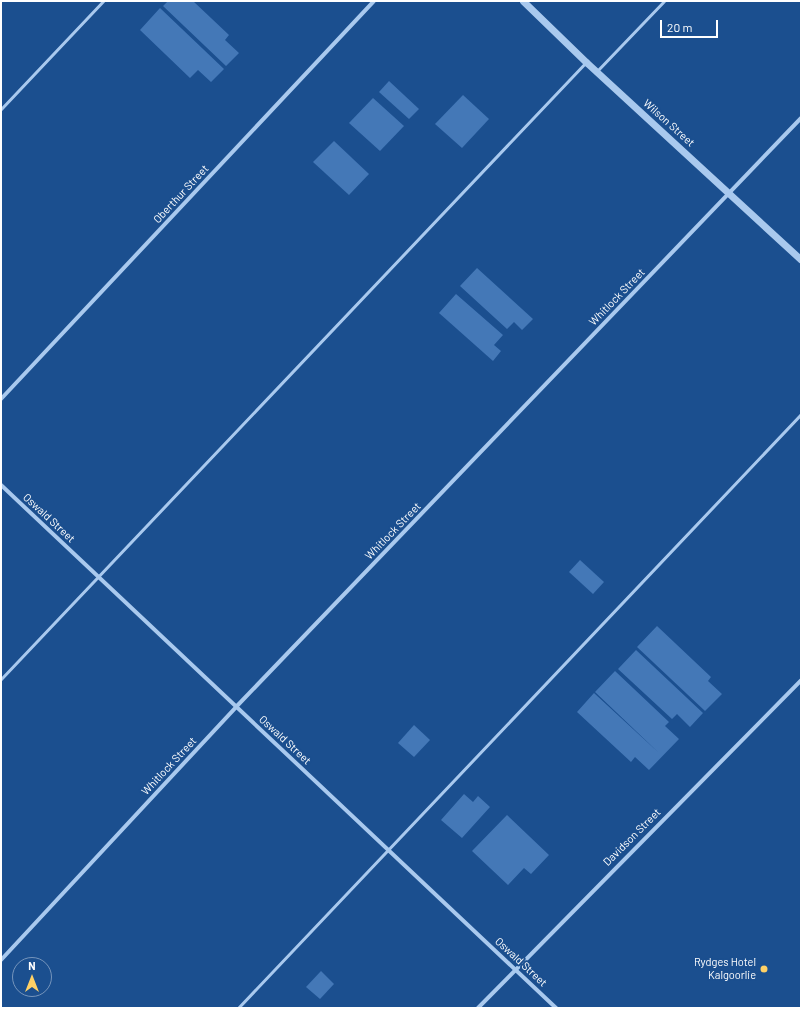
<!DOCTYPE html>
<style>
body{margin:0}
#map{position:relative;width:802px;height:1009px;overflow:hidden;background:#1b4f8f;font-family:Barlow,sans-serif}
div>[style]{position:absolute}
.building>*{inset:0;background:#4478b7}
.service>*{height:3px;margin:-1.5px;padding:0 1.5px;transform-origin:1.5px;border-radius:1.5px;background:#a9c9ee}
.minor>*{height:4px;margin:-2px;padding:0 2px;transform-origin:2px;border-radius:2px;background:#a9c9ee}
.tertiary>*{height:7px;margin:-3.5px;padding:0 3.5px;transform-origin:3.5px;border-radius:3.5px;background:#a9c9ee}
.dots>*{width:11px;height:11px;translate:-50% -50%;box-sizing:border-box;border:2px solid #1b4f8f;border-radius:50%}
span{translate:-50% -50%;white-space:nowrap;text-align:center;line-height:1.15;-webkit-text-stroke:4px #1b4f8f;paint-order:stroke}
.street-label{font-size:11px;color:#fff}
.poi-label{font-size:11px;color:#fff}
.right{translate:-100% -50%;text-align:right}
.frame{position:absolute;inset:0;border:2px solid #fff;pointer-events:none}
.north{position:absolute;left:12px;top:957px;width:40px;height:40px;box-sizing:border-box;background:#1b4f8f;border:1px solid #7695bc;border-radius:50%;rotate:0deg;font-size:11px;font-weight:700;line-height:16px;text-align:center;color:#fff}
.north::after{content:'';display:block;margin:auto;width:14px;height:18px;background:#ffd166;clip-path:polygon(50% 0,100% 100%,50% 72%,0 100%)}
.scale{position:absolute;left:660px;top:20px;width:58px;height:18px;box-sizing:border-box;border:2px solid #fff;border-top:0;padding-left:5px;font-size:12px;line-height:14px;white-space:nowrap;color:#fff;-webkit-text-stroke:3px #1b4f8f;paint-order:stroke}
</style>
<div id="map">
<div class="building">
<i style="clip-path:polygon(168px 1px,193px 1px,229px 35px,225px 40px,239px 53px,226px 66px,163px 6px)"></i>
<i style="clip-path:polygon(160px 8px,224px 69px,211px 82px,198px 70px,190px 78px,140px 30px)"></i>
<i style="clip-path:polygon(389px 81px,419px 109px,409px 119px,379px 92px)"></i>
<i style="clip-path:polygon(463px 95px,489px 119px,462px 148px,435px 124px)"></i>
<i style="clip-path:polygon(373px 98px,404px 126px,380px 151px,349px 123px)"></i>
<i style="clip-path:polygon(334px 141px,369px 174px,349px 195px,313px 162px)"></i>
<i style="clip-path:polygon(477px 268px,533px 319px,522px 330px,514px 322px,507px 329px,460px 286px)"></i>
<i style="clip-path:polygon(456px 294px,503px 335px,494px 345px,501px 351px,493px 361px,439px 313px)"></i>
<i style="clip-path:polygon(580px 560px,604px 582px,593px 594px,569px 572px)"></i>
<i style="clip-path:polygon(657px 626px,711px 677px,708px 681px,722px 694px,705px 711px,637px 647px)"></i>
<i style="clip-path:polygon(636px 650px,703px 713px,690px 727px,677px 714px,672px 719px,618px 669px)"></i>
<i style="clip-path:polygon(615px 671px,669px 722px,665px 726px,679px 739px,649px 770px,635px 757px,631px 762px,577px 712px,594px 693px,659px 753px,595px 692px)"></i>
<i style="clip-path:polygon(414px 725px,430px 740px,414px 757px,398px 743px)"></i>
<i style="clip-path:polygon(464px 794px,473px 802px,478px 796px,490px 807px,462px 838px,441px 820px)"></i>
<i style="clip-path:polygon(507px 815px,549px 855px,531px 874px,524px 868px,508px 885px,472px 851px)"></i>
<i style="clip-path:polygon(321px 971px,334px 984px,320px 999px,306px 987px)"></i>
</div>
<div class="service">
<i style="left:596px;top:72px;width:98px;rotate:-46.2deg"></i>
<i style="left:1px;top:109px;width:149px;rotate:-46.6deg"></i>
<i style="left:1px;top:679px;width:850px;rotate:-46.52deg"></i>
<i style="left:238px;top:1008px;width:818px;rotate:-46.53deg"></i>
</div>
<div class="minor">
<i style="left:1px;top:399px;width:545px;rotate:-46.86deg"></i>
<i style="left:1px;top:485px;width:763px;rotate:43.3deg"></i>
<i style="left:1px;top:960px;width:345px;rotate:-47.1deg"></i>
<i style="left:236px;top:707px;width:816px;rotate:-46.19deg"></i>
<i style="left:478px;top:1008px;width:460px;rotate:-45.4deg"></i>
</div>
<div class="tertiary">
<i style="left:523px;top:1px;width:88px;rotate:44.1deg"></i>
<i style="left:586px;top:62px;width:292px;rotate:42.6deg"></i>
</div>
<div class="dots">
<i style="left:764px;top:969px;background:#ffd166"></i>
</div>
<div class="street-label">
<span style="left:669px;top:123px;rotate:42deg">Wilson Street</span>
<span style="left:181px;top:194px;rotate:-47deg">Oberthur Street</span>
<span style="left:617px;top:297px;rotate:-46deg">Whitlock Street</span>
<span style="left:49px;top:518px;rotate:43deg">Oswald Street</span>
<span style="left:393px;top:531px;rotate:-46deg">Whitlock Street</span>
<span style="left:285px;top:740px;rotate:43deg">Oswald Street</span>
<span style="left:169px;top:766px;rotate:-47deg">Whitlock Street</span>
<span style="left:632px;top:837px;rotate:-45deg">Davidson Street</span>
<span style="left:521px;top:962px;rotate:43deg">Oswald Street</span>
</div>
<div class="poi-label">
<span class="right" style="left:756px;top:969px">Rydges Hotel<br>Kalgoorlie</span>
</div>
<div class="frame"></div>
<div class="north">N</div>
<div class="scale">20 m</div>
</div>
